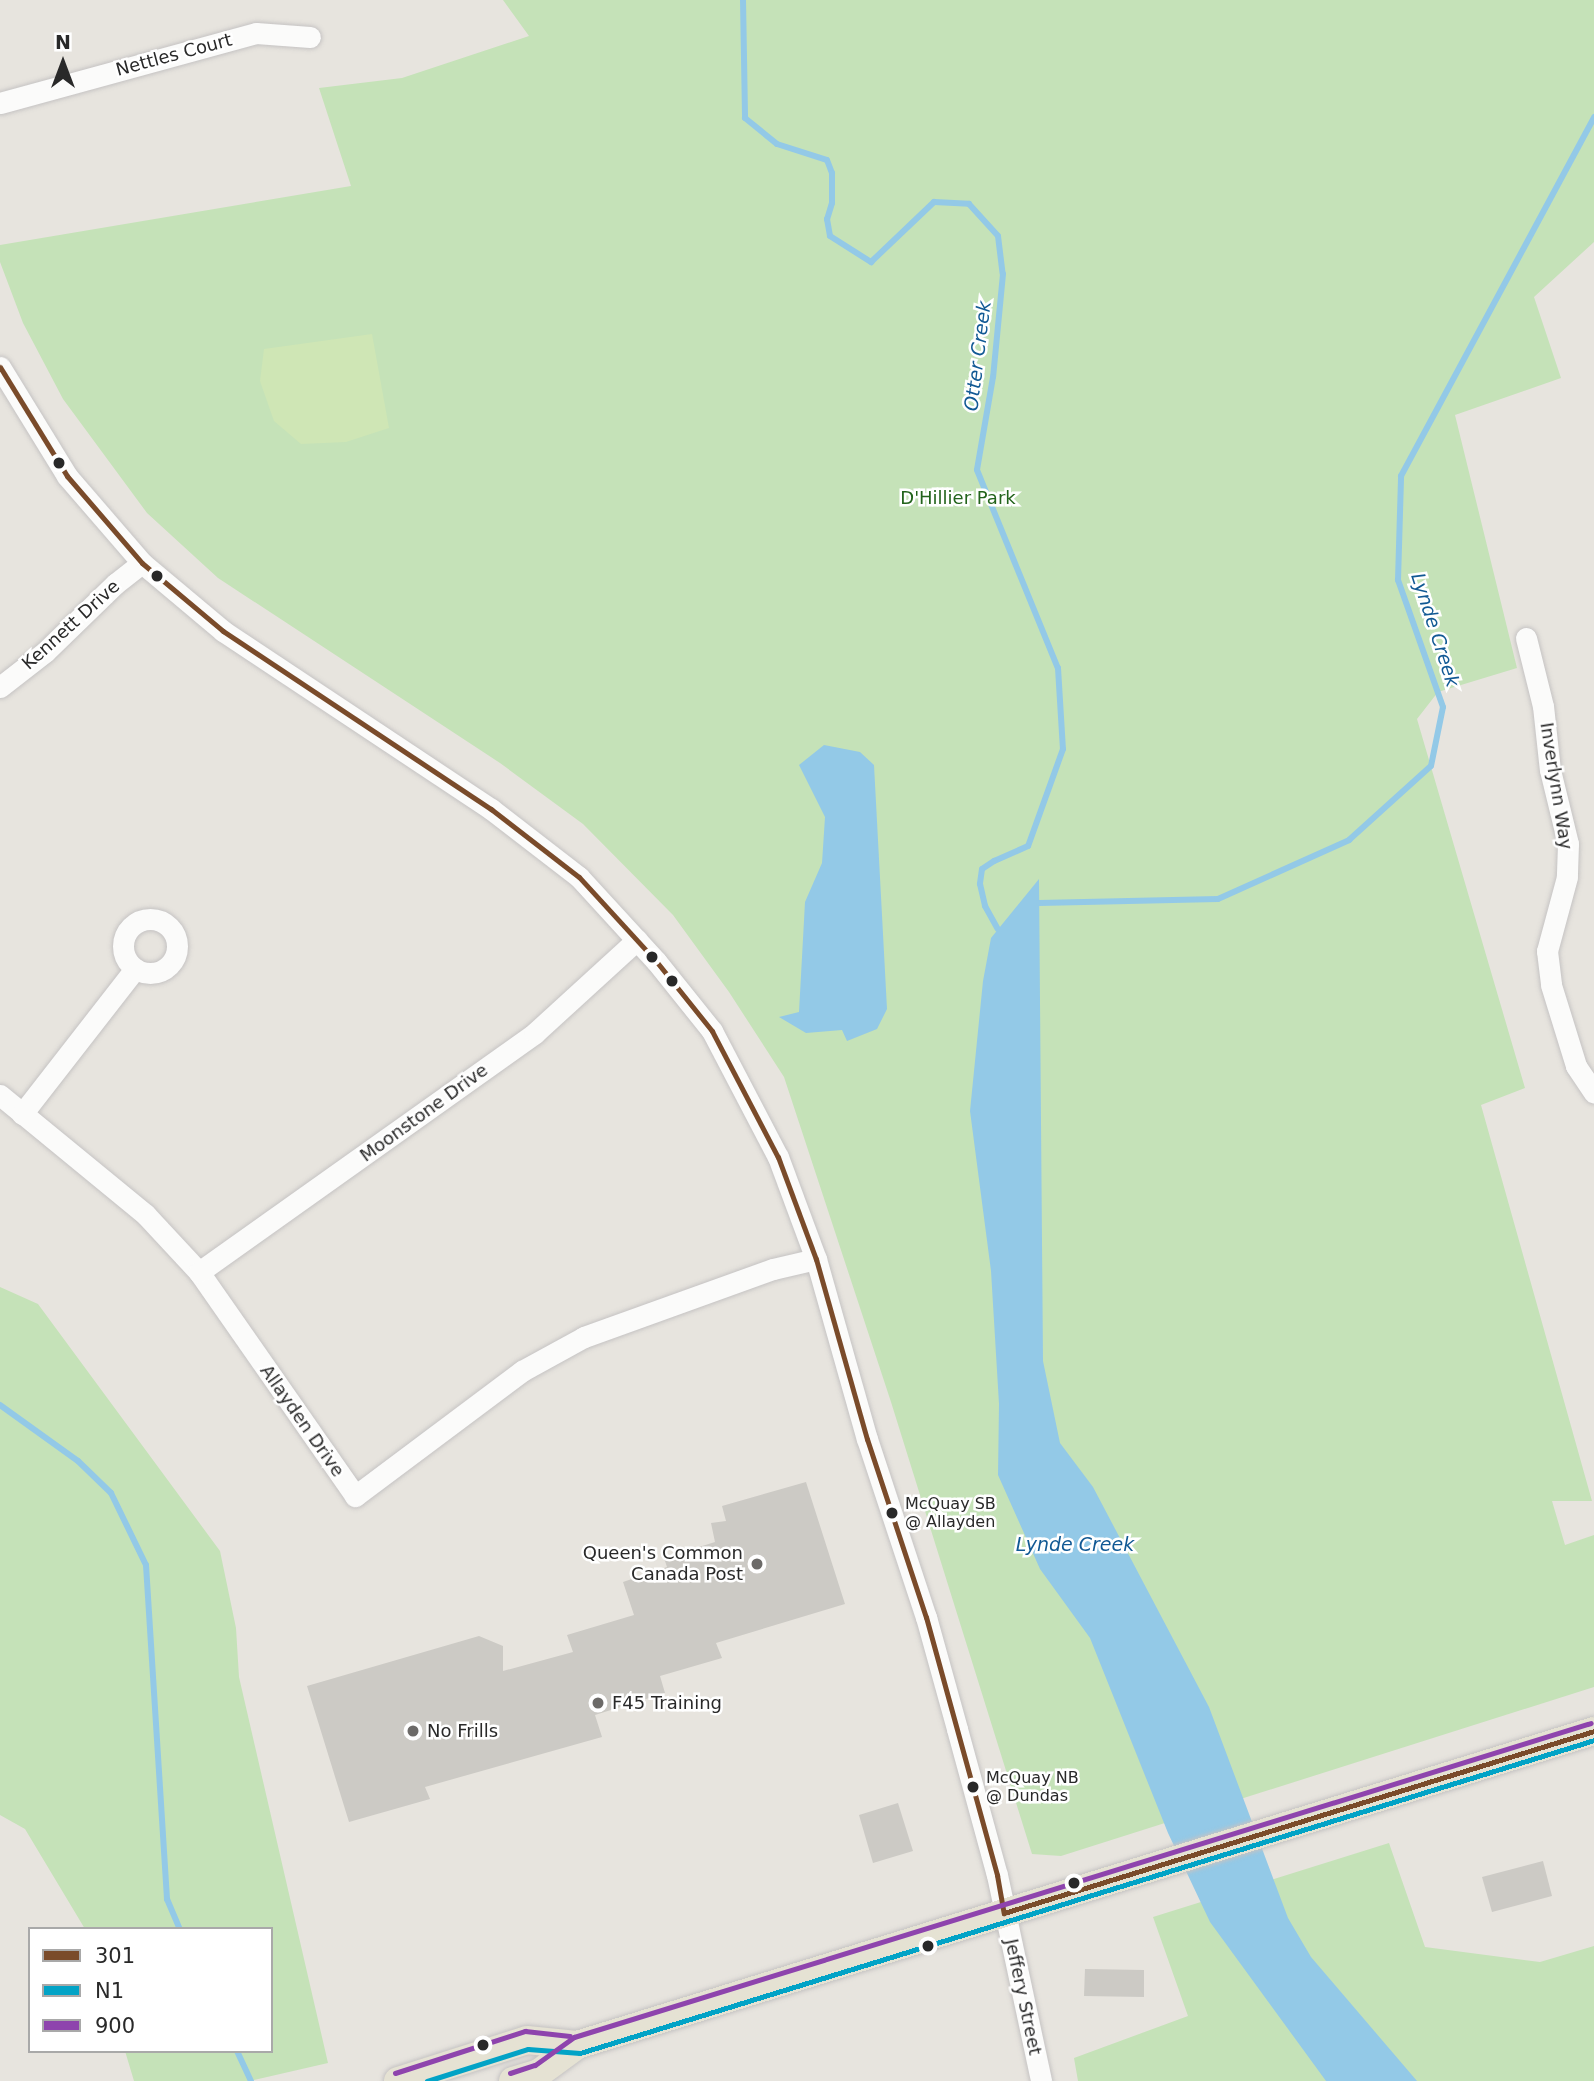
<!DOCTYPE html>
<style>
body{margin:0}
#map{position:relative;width:1594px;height:2081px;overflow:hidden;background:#e7e4de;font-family:"DejaVu Sans",sans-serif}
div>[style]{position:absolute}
.green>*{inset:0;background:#c5e2b8}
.pitch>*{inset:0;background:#cfe6b5}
.water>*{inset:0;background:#93c9e7}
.stream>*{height:6px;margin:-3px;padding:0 3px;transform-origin:3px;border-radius:3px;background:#93c9e7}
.building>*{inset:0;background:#cccac5}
.roads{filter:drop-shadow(0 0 2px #c5c3c3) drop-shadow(0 0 2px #c5c3c3)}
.minor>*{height:21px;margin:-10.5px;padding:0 10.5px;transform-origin:10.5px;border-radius:10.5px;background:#fbfbfa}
.minor>.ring{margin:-10.5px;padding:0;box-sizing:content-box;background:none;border:21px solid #fbfbfa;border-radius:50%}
.major>*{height:28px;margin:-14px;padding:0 14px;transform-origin:14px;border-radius:14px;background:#e5e2d3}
.bus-1>*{height:5px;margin:-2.5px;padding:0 2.5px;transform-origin:2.5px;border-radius:2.5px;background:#7a4b2a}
.bus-2>*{height:5px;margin:-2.5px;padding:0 2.5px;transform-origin:2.5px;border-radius:2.5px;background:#02a3c6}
.bus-3>*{height:5px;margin:-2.5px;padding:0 2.5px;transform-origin:2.5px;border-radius:2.5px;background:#8e44ad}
.dots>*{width:19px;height:19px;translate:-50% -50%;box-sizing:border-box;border:4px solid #fff;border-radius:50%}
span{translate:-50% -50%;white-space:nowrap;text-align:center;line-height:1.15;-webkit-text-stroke:5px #fff;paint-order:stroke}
.bus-label{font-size:16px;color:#292929}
.left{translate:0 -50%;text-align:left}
.street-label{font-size:18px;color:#292929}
.park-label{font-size:18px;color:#22631b}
.poi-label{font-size:18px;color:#292929}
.right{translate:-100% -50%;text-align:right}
.water-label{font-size:19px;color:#115994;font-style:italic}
.legend{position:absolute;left:28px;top:1927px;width:245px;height:126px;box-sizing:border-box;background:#fff;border:2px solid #a9a9a9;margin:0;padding:9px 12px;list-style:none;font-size:21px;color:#292929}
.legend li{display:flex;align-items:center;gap:14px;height:35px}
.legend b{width:35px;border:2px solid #a9a9a9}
.north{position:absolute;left:28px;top:28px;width:70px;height:70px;-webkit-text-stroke:5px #fff;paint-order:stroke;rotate:0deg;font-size:19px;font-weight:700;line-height:28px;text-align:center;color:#292929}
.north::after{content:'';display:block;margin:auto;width:24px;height:32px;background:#292929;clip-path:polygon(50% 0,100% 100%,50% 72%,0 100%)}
</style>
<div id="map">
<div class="green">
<i style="clip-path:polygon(503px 0,1594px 0,1594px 242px,1534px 297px,1561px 378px,1455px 415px,1517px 668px,1438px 692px,1417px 719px,1525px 1088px,1481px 1105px,1592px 1501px,1552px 1501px,1565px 1545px,1594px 1535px,1594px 1687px,1061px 1856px,1032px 1854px,891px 1402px,784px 1077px,729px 992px,673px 915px,583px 824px,500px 763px,218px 578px,147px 513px,63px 399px,23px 323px,0 262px,0 245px,351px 186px,319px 88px,402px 78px,529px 36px)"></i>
<i style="clip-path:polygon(0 1287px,38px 1304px,220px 1551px,236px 1628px,239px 1677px,328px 2063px,250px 2081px,134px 2081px,125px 2051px,271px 2051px,271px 1929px,85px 1929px,25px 1829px,0 1815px)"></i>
<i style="clip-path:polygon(1389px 1843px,1425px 1947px,1540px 1962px,1594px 1946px,1594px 2081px,1078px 2081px,1074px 2058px,1188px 2016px,1153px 1917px)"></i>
</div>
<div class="pitch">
<i style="clip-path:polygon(372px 334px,389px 428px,346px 442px,301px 444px,274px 421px,260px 381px,264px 349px)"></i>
</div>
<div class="water">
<i style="clip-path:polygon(824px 745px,860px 752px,874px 765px,887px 1009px,877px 1029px,847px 1041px,842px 1030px,806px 1033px,779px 1017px,799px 1012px,805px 902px,822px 863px,825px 817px,799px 765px)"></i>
<i style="clip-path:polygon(1039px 879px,1043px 1361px,1060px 1443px,1093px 1487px,1209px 1707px,1288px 1918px,1311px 1957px,1417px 2081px,1326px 2081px,1210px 1922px,1168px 1833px,1090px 1638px,1040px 1569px,998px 1475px,999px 1404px,991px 1271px,970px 1111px,983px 981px,991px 938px)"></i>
</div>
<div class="stream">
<i style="left:743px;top:0;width:118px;rotate:89deg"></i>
<i style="left:745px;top:118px;width:41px;rotate:39.1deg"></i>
<i style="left:777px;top:144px;width:52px;rotate:17.7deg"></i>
<i style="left:827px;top:160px;width:14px;rotate:69deg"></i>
<i style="left:832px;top:173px;width:30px;rotate:90deg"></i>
<i style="left:832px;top:203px;width:17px;rotate:107deg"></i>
<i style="left:827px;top:219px;width:17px;rotate:80deg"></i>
<i style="left:830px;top:236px;width:49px;rotate:32.4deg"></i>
<i style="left:871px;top:262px;width:87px;rotate:-43.6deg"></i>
<i style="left:934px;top:202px;width:35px;rotate:3deg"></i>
<i style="left:969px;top:204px;width:43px;rotate:47.8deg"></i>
<i style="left:998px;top:236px;width:38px;rotate:83deg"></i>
<i style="left:1003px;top:274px;width:103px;rotate:95.5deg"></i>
<i style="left:993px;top:377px;width:94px;rotate:99.8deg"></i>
<i style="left:977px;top:470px;width:214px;rotate:67.8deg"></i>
<i style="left:1058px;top:668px;width:81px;rotate:86.5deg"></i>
<i style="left:1063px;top:749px;width:103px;rotate:109.8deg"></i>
<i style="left:1028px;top:846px;width:37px;rotate:156deg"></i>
<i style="left:994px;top:861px;width:14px;rotate:146deg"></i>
<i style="left:982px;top:869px;width:15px;rotate:98deg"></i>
<i style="left:980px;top:884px;width:23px;rotate:77deg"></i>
<i style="left:985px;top:906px;width:26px;rotate:61deg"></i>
<i style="left:1039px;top:903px;width:179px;rotate:-1.3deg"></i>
<i style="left:1218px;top:899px;width:144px;rotate:-24.2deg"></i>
<i style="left:1349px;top:840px;width:110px;rotate:-42.1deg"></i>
<i style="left:1431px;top:766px;width:60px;rotate:-78.5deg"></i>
<i style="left:1443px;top:707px;width:135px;rotate:-109.5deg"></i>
<i style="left:1398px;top:580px;width:104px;rotate:-88.3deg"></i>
<i style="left:1401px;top:476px;width:408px;rotate:-61.7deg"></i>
<i style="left:0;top:1405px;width:96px;rotate:35.7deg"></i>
<i style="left:78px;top:1461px;width:46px;rotate:44.1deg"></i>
<i style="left:111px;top:1493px;width:80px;rotate:64.1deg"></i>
<i style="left:146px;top:1565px;width:335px;rotate:86.4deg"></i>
<i style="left:167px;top:1899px;width:33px;rotate:67deg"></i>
<i style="left:237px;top:2051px;width:33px;rotate:65deg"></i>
</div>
<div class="building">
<i style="clip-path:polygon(806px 1482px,845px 1604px,716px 1643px,722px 1658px,660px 1676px,665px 1693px,595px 1715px,602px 1737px,425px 1787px,430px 1799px,349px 1822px,307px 1686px,479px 1636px,503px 1646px,503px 1671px,573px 1652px,567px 1635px,634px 1615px,623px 1582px,667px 1567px,664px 1558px,715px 1542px,711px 1523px,726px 1521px,722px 1506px)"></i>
<i style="clip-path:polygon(898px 1803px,913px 1851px,873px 1863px,859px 1815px)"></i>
<i style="clip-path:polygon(1543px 1861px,1552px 1896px,1492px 1912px,1482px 1877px)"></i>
<i style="clip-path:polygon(1085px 1969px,1144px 1970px,1144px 1997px,1084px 1996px)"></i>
</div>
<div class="roads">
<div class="minor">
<i style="left:0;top:103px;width:265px;rotate:-15.3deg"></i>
<i style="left:256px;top:33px;width:54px;rotate:4.2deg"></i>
<i style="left:0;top:367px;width:128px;rotate:58.4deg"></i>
<i style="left:67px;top:476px;width:115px;rotate:49.2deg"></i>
<i style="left:142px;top:563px;width:106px;rotate:40deg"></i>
<i style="left:223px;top:631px;width:322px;rotate:33.6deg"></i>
<i style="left:491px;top:809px;width:111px;rotate:37.7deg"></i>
<i style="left:579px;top:877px;width:114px;rotate:47.5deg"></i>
<i style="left:656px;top:961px;width:90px;rotate:51.3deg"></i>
<i style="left:712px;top:1031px;width:142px;rotate:62.4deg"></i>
<i style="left:778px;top:1157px;width:109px;rotate:69.6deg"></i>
<i style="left:816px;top:1259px;width:187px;rotate:74.2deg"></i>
<i style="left:867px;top:1439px;width:188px;rotate:71.7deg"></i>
<i style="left:926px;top:1617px;width:116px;rotate:74.5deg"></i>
<i style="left:957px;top:1729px;width:151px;rotate:74.7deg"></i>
<i style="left:997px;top:1875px;width:211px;rotate:77.9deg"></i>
<i style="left:1526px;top:638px;width:70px;rotate:76deg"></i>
<i style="left:1543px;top:706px;width:64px;rotate:83.8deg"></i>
<i style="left:1550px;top:770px;width:76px;rotate:76.3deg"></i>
<i style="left:1568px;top:844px;width:33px;rotate:92deg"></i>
<i style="left:1567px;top:877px;width:77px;rotate:105.1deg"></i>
<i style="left:1547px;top:951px;width:34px;rotate:83deg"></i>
<i style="left:1551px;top:985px;width:85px;rotate:72.8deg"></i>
<i style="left:1576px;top:1066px;width:32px;rotate:56deg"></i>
<i style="left:0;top:687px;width:57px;rotate:-37.9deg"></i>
<i style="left:45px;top:652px;width:98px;rotate:-44.2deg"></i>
<i style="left:115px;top:584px;width:34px;rotate:-38deg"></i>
<i class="ring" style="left:123px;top:919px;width:33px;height:33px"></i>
<i style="left:0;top:1095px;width:189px;rotate:39.4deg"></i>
<i style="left:146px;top:1215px;width:78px;rotate:47.1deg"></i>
<i style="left:199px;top:1272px;width:273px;rotate:55.1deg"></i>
<i style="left:355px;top:1496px;width:209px;rotate:-36.8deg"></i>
<i style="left:522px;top:1371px;width:71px;rotate:-28.7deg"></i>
<i style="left:584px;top:1337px;width:201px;rotate:-19.8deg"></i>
<i style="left:773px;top:1269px;width:44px;rotate:-13.1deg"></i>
<i style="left:22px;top:1114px;width:184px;rotate:-52.1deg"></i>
<i style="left:199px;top:1272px;width:412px;rotate:-35.4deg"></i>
<i style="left:535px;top:1033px;width:138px;rotate:-42.4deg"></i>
</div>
<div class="major">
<i style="left:398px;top:2081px;width:135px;rotate:-17.6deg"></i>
<i style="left:527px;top:2040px;width:50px;rotate:5.7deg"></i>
<i style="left:513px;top:2081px;width:27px;rotate:-17deg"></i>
<i style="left:539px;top:2073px;width:47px;rotate:-36.4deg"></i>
<i style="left:577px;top:2045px;width:1064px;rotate:-17.16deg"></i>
</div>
</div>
<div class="bus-1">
<i style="left:0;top:367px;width:128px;rotate:58.4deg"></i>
<i style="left:67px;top:476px;width:115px;rotate:49.2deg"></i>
<i style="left:142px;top:563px;width:106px;rotate:40deg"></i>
<i style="left:223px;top:631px;width:322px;rotate:33.6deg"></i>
<i style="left:491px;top:809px;width:111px;rotate:37.7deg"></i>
<i style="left:579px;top:877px;width:114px;rotate:47.5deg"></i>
<i style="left:656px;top:961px;width:90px;rotate:51.3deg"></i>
<i style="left:712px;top:1031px;width:142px;rotate:62.4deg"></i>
<i style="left:778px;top:1157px;width:109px;rotate:69.6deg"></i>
<i style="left:816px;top:1259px;width:187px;rotate:74.2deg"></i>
<i style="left:867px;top:1439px;width:188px;rotate:71.7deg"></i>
<i style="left:926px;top:1617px;width:268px;rotate:74.6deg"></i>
<i style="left:997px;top:1875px;width:39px;rotate:80deg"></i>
<i style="left:1004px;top:1913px;width:617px;rotate:-17.14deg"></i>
</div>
<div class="bus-2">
<i style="left:427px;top:2081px;width:106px;rotate:-17.6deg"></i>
<i style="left:528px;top:2049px;width:52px;rotate:4.4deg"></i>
<i style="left:580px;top:2053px;width:1061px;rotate:-17.15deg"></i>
</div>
<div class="bus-3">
<i style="left:395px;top:2073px;width:137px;rotate:-17.9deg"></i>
<i style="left:525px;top:2031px;width:45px;rotate:6.3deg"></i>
<i style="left:510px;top:2073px;width:26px;rotate:-18deg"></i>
<i style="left:535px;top:2065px;width:48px;rotate:-35.7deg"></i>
<i style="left:574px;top:2037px;width:1064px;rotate:-17.16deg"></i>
</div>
<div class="dots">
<i style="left:59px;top:463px;background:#292929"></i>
<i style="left:157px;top:576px;background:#292929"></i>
<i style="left:652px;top:957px;background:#292929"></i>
<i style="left:672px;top:981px;background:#292929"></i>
<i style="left:892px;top:1513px;background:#292929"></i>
<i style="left:757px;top:1564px;background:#6c6a68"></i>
<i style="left:598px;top:1703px;background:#6c6a68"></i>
<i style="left:413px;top:1731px;background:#6c6a68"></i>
<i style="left:973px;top:1787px;background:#292929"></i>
<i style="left:1074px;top:1883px;background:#292929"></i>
<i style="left:928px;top:1946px;background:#292929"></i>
<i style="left:483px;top:2045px;background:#292929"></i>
</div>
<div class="bus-label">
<span class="left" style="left:905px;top:1513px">McQuay SB<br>@ Allayden</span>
<span class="left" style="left:986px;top:1787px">McQuay NB<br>@ Dundas</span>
</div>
<div class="street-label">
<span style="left:174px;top:55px;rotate:-15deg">Nettles Court</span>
<span style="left:71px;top:625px;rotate:-42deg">Kennett Drive</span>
<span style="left:1556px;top:786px;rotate:81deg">Inverlynn Way</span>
<span style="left:424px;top:1113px;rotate:-36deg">Moonstone Drive</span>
<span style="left:302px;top:1421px;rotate:55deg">Allayden Drive</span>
<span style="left:1023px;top:1997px;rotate:78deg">Jeffery Street</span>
</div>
<div class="park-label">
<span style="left:958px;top:498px">D'Hillier Park</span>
</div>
<div class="poi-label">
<span class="right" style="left:743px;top:1564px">Queen's Common<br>Canada Post</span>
<span class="left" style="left:612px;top:1703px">F45 Training</span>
<span class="left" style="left:427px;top:1731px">No Frills</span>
</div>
<div class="water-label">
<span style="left:978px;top:356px;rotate:-83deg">Otter Creek</span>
<span style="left:1435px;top:630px;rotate:72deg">Lynde Creek</span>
<span style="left:1075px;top:1545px">Lynde Creek</span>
</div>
<ul class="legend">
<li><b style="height:9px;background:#7a4b2a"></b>301</li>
<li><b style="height:9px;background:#02a3c6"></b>N1</li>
<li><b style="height:9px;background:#8e44ad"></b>900</li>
</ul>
<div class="north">N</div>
</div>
